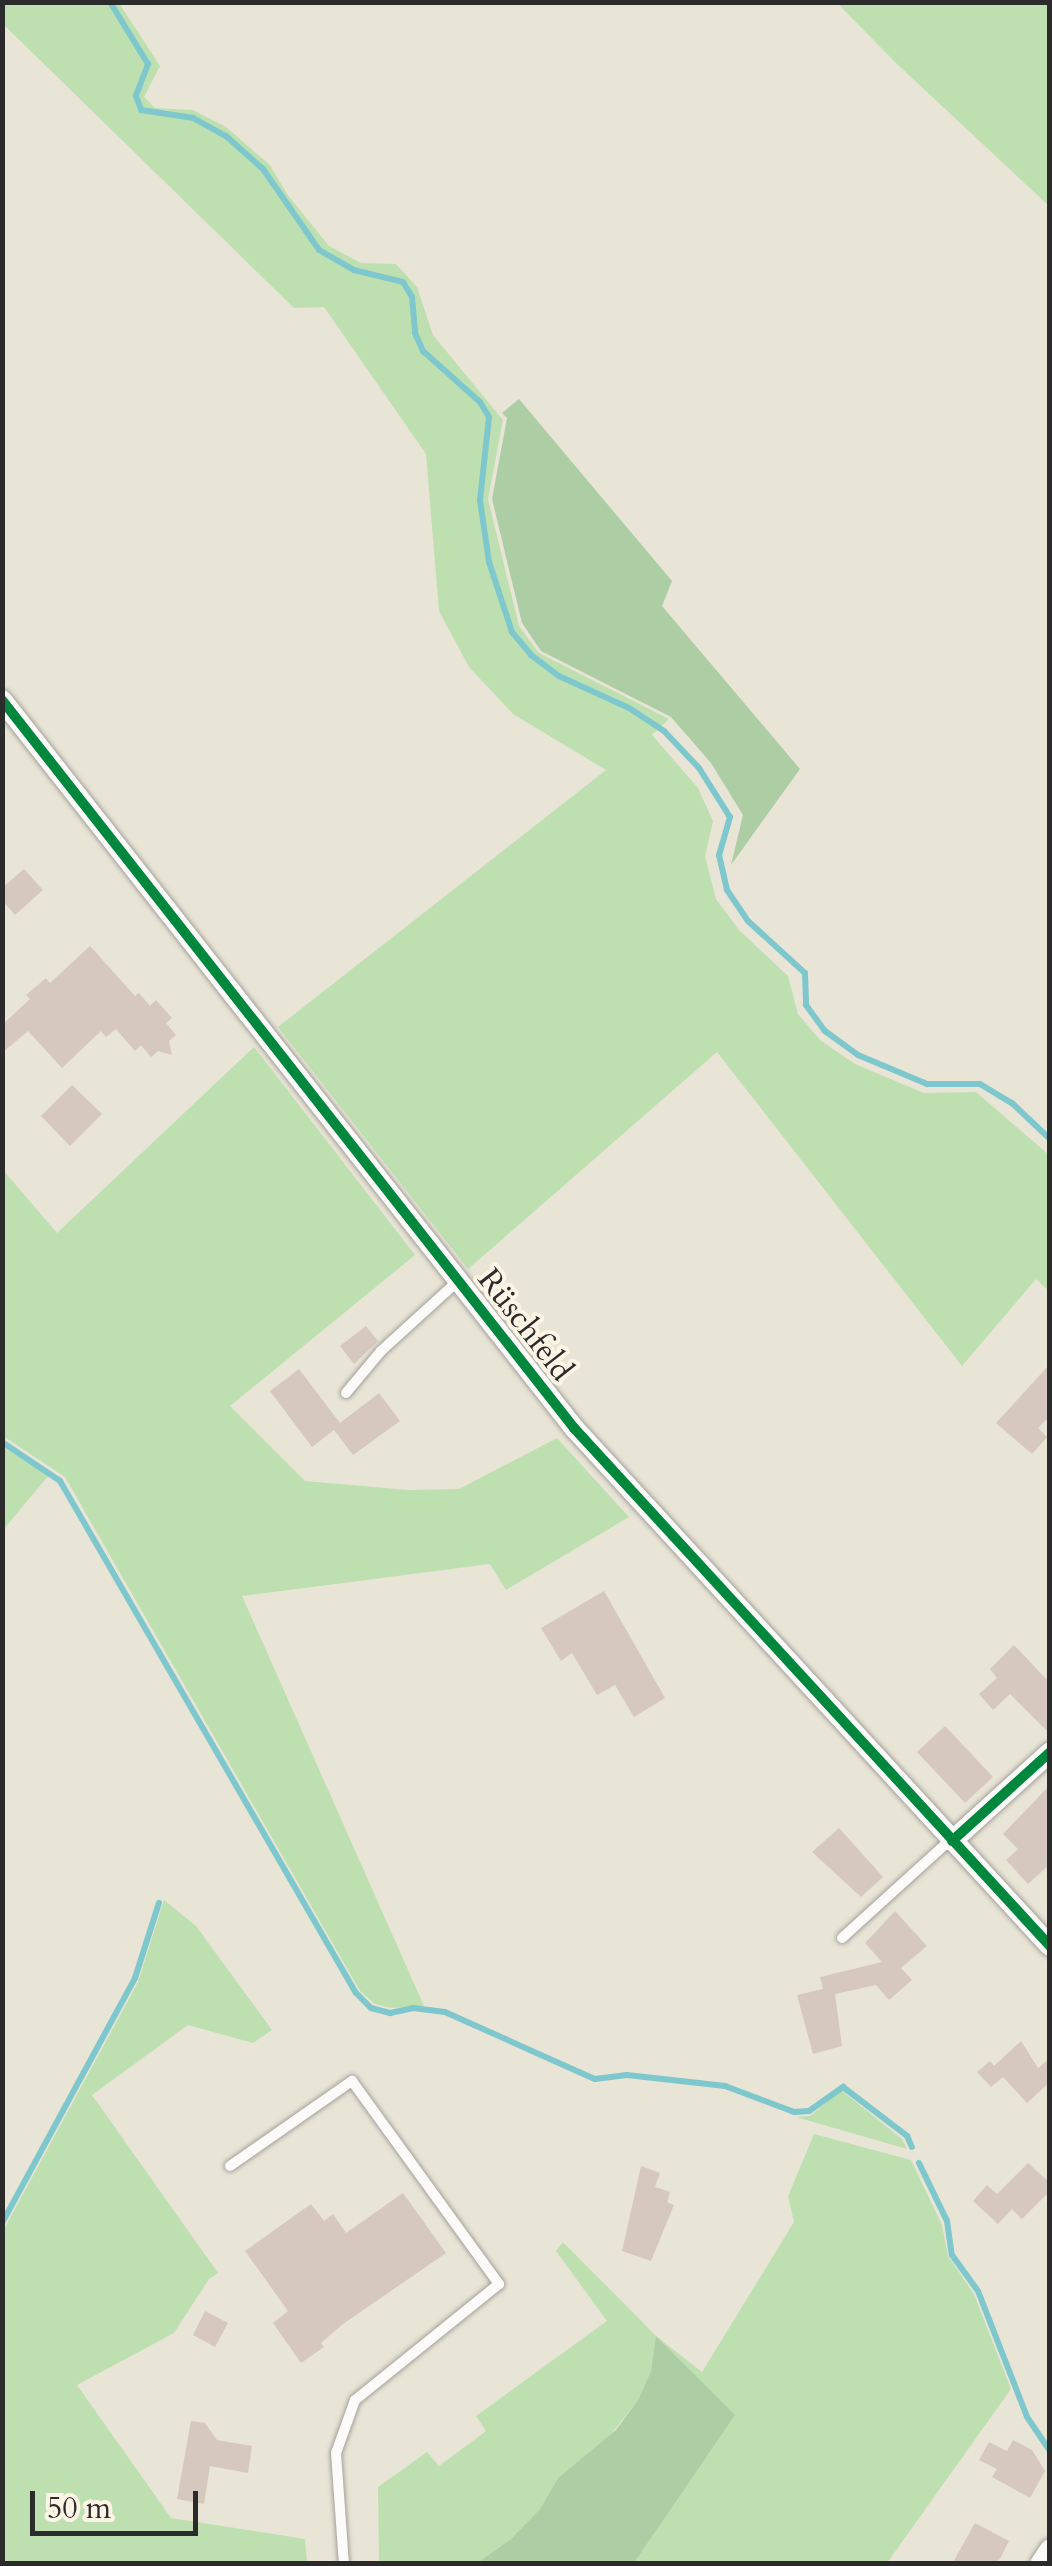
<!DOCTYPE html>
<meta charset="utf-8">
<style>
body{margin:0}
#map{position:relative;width:1052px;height:2566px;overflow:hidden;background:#e8e4d6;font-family:Cardo,serif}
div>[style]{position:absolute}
.green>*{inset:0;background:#bee0b1}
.forest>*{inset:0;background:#adcea4}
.stream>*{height:6px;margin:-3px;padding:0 3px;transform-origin:3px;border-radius:3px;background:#7ec8cd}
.building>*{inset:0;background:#d6c8be}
.roads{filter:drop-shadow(0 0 2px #a4a19a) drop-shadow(0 0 2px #a4a19a)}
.lane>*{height:10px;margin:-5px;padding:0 5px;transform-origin:5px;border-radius:5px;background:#fcfbf9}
.street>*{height:20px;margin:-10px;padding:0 10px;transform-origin:10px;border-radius:10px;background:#fcfbf9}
.cycleway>*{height:10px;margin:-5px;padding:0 5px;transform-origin:5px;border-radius:5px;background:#00873e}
span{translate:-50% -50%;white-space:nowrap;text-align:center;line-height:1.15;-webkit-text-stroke:8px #fcf5e5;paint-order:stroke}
.street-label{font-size:32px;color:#2b2b2b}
.frame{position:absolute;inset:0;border:5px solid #2b2b2b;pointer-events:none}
.scale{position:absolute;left:30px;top:2491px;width:168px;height:45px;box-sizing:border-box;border:5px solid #2b2b2b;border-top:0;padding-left:12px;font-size:30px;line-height:35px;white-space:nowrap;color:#2b2b2b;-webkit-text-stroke:8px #fcf5e5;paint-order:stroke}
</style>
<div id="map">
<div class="green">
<i style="clip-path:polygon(2px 3px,119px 3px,160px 66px,144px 97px,155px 108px,193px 110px,226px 127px,270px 165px,287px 194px,329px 246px,361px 263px,396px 264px,417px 287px,433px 335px,503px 420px,488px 499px,519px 626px,539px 653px,669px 719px,652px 735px,698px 788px,713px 821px,705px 856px,716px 899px,739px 930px,788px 976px,798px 1014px,820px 1040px,855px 1064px,924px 1093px,976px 1092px,1049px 1155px,1049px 1291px,1036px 1279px,962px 1366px,717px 1052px,468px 1269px,278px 1027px,606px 770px,513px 714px,469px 667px,439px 611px,426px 454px,324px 307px,294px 308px,3px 24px)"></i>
<i style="clip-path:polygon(837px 3px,1049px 3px,1049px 206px,896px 63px)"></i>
<i style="clip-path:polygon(254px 1047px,415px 1255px,230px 1406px,305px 1481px,408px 1490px,459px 1489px,557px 1438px,629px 1517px,506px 1590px,490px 1564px,242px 1596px,424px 2006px,391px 2008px,375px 2004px,360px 1991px,65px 1477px,3px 1436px,3px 1170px,57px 1233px)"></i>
<i style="clip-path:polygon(3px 1447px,49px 1475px,3px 1530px)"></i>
<i style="clip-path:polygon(164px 1900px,196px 1926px,272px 2030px,253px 2043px,188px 2025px,92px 2095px,218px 2273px,209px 2279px,174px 2333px,77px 2385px,171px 2518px,305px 2539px,307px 2563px,3px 2563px,3px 2231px,138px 1982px)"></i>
<i style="clip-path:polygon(841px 2090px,902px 2139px,907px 2149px,796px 2117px,810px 2116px)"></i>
<i style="clip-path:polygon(814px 2134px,911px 2160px,942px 2225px,948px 2256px,974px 2294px,1011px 2389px,887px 2563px,634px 2563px,734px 2415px,657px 2337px,651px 2371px,638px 2400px,605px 2442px,558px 2478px,540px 2509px,511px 2539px,477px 2563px,379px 2563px,378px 2487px,427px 2452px,439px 2466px,486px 2431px,476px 2416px,607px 2321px,556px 2251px,563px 2242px,656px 2336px,702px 2372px,794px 2222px,788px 2196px)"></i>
</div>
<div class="forest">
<i style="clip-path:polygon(519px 399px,672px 581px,662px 606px,800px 769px,731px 865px,743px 815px,711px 763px,671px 717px,541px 651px,522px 623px,492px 499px,507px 418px,502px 413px)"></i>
<i style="clip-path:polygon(656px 2336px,735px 2415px,634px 2563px,477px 2563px,511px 2539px,540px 2509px,558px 2478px,616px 2430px,638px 2400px,651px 2371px)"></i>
</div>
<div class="stream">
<i style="left:110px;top:2px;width:73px;rotate:58.5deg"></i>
<i style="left:148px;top:64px;width:34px;rotate:111deg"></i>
<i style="left:136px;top:96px;width:15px;rotate:70deg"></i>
<i style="left:141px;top:110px;width:53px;rotate:8.7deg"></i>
<i style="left:193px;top:118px;width:38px;rotate:29deg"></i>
<i style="left:226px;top:136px;width:50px;rotate:41.7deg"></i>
<i style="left:263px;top:169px;width:98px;rotate:55.3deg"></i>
<i style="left:319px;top:250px;width:40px;rotate:29.7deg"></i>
<i style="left:354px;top:270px;width:50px;rotate:13.8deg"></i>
<i style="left:403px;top:282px;width:17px;rotate:59deg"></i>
<i style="left:412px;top:297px;width:36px;rotate:85deg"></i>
<i style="left:415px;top:333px;width:20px;rotate:66deg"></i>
<i style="left:423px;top:351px;width:76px;rotate:41.8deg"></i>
<i style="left:480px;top:402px;width:17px;rotate:59deg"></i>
<i style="left:489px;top:417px;width:83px;rotate:96.2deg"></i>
<i style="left:480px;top:500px;width:63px;rotate:81.7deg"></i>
<i style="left:489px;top:562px;width:74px;rotate:71.8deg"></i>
<i style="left:512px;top:632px;width:30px;rotate:50deg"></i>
<i style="left:531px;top:655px;width:35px;rotate:37deg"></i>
<i style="left:559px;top:676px;width:77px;rotate:24.6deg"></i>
<i style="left:629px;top:708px;width:42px;rotate:33.3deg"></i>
<i style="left:664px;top:731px;width:51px;rotate:46.6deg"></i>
<i style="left:699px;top:768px;width:58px;rotate:57.7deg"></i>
<i style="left:730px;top:817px;width:40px;rotate:106deg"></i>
<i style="left:719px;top:855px;width:36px;rotate:77deg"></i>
<i style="left:727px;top:890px;width:37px;rotate:56deg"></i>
<i style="left:748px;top:921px;width:77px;rotate:42.4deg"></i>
<i style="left:805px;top:973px;width:32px;rotate:88deg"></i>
<i style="left:806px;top:1005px;width:32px;rotate:54deg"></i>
<i style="left:825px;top:1031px;width:41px;rotate:36deg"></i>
<i style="left:858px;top:1055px;width:75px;rotate:22.8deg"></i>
<i style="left:927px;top:1084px;width:53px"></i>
<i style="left:980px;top:1084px;width:37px;rotate:31deg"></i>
<i style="left:1012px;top:1103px;width:52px;rotate:43.5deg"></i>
<i style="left:2px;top:1442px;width:70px;rotate:33.9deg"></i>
<i style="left:60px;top:1481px;width:591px;rotate:59.97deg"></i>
<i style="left:356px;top:1993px;width:21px;rotate:45deg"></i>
<i style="left:371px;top:2008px;width:20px;rotate:15deg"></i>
<i style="left:390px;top:2013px;width:24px;rotate:-12deg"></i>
<i style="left:413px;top:2008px;width:32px;rotate:7deg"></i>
<i style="left:445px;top:2012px;width:164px;rotate:24.1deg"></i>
<i style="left:595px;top:2079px;width:32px;rotate:-7deg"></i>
<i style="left:627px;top:2075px;width:99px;rotate:6.4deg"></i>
<i style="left:725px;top:2086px;width:74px;rotate:20.6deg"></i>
<i style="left:794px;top:2112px;width:15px;rotate:-4deg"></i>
<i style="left:809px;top:2111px;width:42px;rotate:-35.2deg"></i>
<i style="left:843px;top:2087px;width:81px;rotate:37.4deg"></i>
<i style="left:907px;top:2136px;width:12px;rotate:66deg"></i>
<i style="left:919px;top:2163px;width:64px;rotate:64.2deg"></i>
<i style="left:947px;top:2221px;width:34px;rotate:82deg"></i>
<i style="left:952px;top:2255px;width:44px;rotate:54.2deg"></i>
<i style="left:978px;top:2291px;width:135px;rotate:68.7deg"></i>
<i style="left:1027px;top:2417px;width:41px;rotate:55.9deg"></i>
<i style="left:2px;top:2223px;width:279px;rotate:-61.5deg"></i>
<i style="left:135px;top:1978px;width:79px;rotate:-72.3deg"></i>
</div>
<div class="building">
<i style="clip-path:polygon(24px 869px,43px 890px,15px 915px,2px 900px,2px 888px)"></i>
<i style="clip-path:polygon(90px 946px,135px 996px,139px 993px,150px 1006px,156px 1000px,172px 1018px,166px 1023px,176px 1035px,169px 1041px,172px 1055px,158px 1051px,151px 1057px,141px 1045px,135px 1051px,116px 1029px,106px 1037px,101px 1031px,62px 1068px,28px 1031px,2px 1053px,2px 1025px,30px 999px,26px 995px,46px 978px,50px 983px)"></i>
<i style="clip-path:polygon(72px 1085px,102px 1114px,70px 1146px,41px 1116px)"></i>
<i style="clip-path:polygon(366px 1326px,378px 1341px,354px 1364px,340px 1346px)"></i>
<i style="clip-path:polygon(1050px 1364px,1050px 1416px,1038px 1428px,1047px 1437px,1032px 1454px,996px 1423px)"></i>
<i style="clip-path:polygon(299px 1369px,340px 1423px,379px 1393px,400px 1421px,353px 1455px,334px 1430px,312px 1447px,270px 1391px)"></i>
<i style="clip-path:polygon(604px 1591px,665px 1698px,634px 1717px,615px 1685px,597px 1695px,572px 1653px,561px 1661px,541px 1628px)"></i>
<i style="clip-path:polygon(1014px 1645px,1050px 1683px,1050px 1734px,1010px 1694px,993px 1710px,979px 1694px,997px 1678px,990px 1669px)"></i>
<i style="clip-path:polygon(945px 1726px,993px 1777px,965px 1803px,917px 1752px)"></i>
<i style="clip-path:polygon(1050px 1785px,1050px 1864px,1028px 1884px,1006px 1860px,1018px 1849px,1003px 1834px)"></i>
<i style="clip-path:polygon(839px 1828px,883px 1877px,861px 1897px,812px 1852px)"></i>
<i style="clip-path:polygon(895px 1911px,927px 1946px,901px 1968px,912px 1980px,889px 2000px,876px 1985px,835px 1994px,842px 2046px,813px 2054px,797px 1995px,823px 1989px,820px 1977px,882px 1962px,865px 1943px)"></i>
<i style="clip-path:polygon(1021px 2041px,1038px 2068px,1050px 2058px,1050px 2082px,1027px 2103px,1003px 2077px,991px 2087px,977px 2072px,990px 2061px,994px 2066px)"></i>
<i style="clip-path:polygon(1028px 2163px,1050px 2183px,1050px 2191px,1022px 2219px,1012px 2209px,998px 2224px,973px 2201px,987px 2185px,997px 2194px)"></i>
<i style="clip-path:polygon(641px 2166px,660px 2173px,655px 2187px,670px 2192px,667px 2202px,674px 2205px,651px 2261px,622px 2251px)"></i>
<i style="clip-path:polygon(403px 2193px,446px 2253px,343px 2324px,321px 2343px,324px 2347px,301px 2363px,273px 2323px,288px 2311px,245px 2251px,311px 2204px,324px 2221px,333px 2214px,346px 2233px)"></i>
<i style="clip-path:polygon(205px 2311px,228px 2323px,215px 2347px,193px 2335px)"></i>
<i style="clip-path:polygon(191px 2421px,205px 2423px,217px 2440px,252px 2446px,248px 2473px,210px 2466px,204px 2504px,177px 2499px)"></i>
<i style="clip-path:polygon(1013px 2440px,1032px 2450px,1045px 2471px,1030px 2498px,992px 2477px,997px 2469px,979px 2460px,989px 2442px,1007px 2451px)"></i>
<i style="clip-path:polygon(975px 2523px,1009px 2541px,1001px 2557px,995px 2564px,952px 2564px)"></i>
</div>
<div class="roads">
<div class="lane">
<i style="left:346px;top:1393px;width:55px;rotate:-50.2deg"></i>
<i style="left:381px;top:1351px;width:104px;rotate:-42.3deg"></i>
<i style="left:842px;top:1938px;width:147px;rotate:-42.2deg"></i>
<i style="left:230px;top:2166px;width:149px;rotate:-34.9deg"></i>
<i style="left:352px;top:2081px;width:251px;rotate:54.1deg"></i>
<i style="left:499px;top:2284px;width:185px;rotate:141.1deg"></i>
<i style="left:355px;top:2400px;width:56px;rotate:109.7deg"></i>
<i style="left:336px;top:2453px;width:111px;rotate:85.9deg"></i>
</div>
<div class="street">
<i style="left:2px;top:700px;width:926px;rotate:51.84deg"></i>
<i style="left:574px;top:1428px;width:703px;rotate:47.42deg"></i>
<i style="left:952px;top:1841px;width:132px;rotate:-42.2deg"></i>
<i style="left:1040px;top:2564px;width:18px;rotate:-56deg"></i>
</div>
</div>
<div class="cycleway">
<i style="left:2px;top:700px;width:926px;rotate:51.84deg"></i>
<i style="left:574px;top:1428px;width:703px;rotate:47.42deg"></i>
<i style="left:952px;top:1841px;width:132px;rotate:-42.2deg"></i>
</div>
<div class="street-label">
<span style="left:525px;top:1325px;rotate:52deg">Rüschfeld</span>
</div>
<div class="frame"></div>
<div class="scale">50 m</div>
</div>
